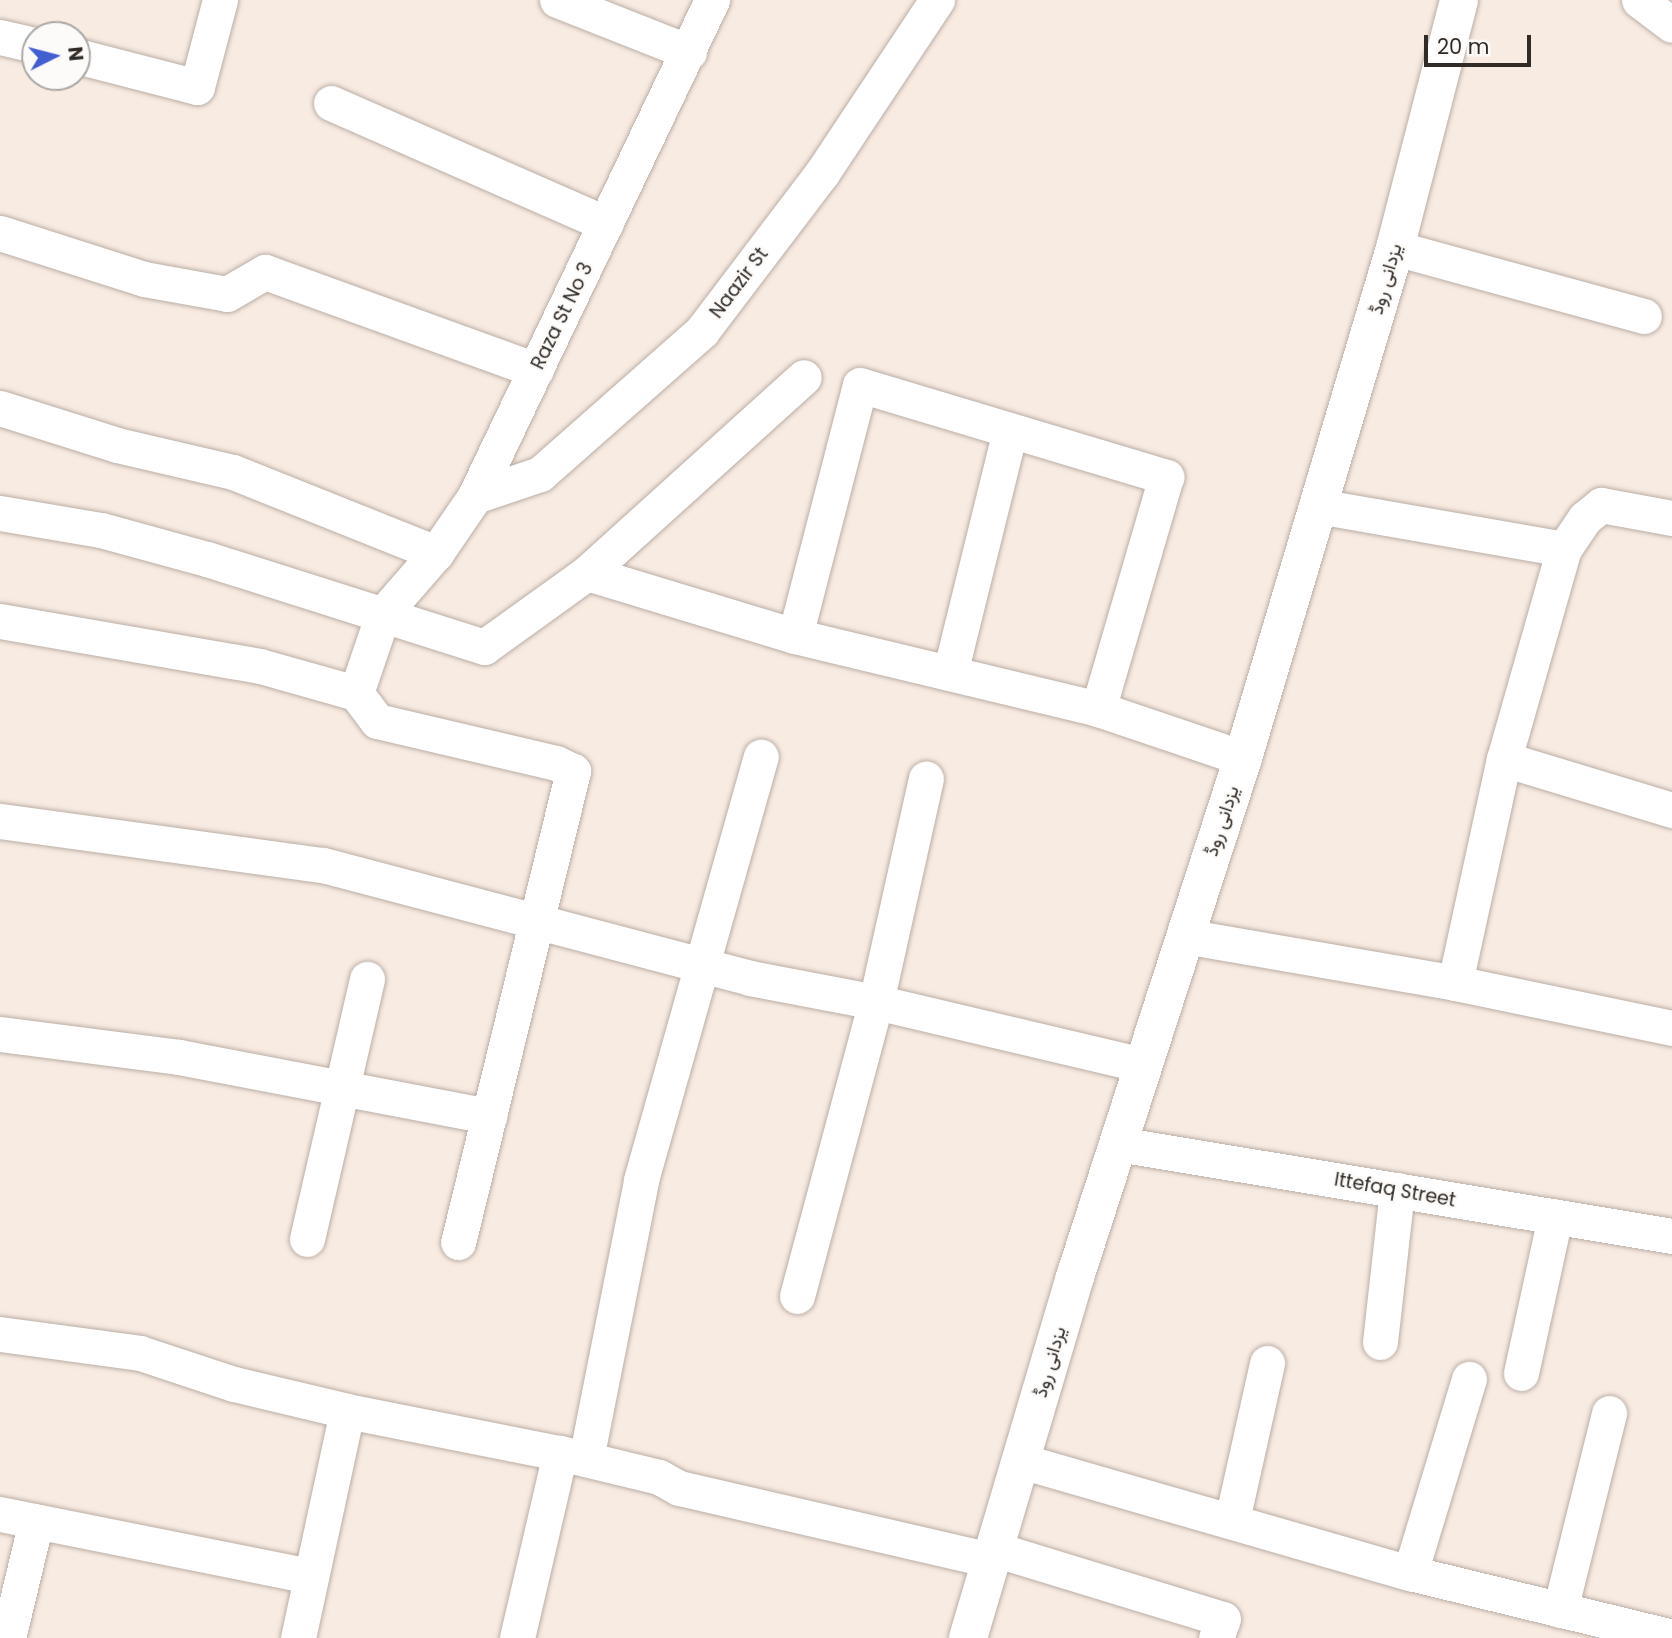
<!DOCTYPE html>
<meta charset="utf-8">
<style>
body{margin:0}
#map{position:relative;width:1672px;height:1638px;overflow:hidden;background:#f8ebe2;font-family:Poppins,Vazirmatn,sans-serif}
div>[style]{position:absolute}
.roads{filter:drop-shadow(0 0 2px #baaea5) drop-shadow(0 0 2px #baaea5)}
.street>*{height:35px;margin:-17.5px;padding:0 17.5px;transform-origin:17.5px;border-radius:17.5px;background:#fff}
.secondary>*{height:38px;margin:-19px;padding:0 19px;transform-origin:19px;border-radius:19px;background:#fff}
span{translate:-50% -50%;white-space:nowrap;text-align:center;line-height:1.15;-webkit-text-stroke:5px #fdfbf9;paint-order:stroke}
.street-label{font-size:19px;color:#302b27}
.north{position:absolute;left:21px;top:21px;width:70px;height:70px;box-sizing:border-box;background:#fdfbf9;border:2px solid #aba8a5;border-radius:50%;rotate:84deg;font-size:19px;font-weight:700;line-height:28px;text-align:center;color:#302b27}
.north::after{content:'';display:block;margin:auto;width:24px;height:32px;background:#425fd2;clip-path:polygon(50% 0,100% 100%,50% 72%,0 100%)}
.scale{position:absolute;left:1424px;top:35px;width:107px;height:32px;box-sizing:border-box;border:4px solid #302b27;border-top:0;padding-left:9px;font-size:21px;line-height:24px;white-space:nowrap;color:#302b27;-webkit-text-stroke:5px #fdfbf9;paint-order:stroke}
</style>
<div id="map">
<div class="roads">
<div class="street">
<i style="left:557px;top:0;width:142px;rotate:21.5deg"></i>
<i style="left:1639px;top:0;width:41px;rotate:37.1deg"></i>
<i style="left:0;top:37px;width:36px;rotate:13deg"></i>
<i style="left:77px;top:56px;width:124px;rotate:14.5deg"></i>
<i style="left:197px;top:87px;width:90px;rotate:-75.2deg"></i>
<i style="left:331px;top:103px;width:300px;rotate:23.7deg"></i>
<i style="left:0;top:233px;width:151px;rotate:17.7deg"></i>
<i style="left:144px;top:279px;width:84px;rotate:10.2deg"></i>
<i style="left:227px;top:294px;width:44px;rotate:-30.1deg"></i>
<i style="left:265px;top:272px;width:288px;rotate:19.9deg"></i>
<i style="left:1395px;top:248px;width:258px;rotate:15.3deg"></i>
<i style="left:0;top:408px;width:123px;rotate:17.5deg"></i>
<i style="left:117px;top:445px;width:119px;rotate:13.1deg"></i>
<i style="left:233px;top:472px;width:219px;rotate:21.8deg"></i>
<i style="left:475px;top:496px;width:69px;rotate:-18.7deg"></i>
<i style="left:540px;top:474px;width:216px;rotate:-41.4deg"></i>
<i style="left:702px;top:331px;width:198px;rotate:-52.8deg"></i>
<i style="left:822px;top:173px;width:208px;rotate:-56.4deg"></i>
<i style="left:0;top:513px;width:102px;rotate:9.6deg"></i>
<i style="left:101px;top:530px;width:110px;rotate:15.3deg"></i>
<i style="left:207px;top:559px;width:291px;rotate:17.6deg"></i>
<i style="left:484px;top:647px;width:127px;rotate:-35.7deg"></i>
<i style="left:587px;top:573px;width:217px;rotate:16.9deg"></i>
<i style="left:795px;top:636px;width:312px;rotate:13.5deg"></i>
<i style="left:1098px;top:709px;width:153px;rotate:18.7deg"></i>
<i style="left:1564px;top:549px;width:37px;rotate:-56deg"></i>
<i style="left:1585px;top:518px;width:21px;rotate:-39deg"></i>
<i style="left:1601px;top:505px;width:72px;rotate:10.4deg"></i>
<i style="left:587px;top:573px;width:292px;rotate:-42.1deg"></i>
<i style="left:0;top:621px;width:264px;rotate:9.8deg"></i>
<i style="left:260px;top:666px;width:100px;rotate:15.7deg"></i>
<i style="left:356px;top:693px;width:35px;rotate:53deg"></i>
<i style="left:377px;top:721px;width:184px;rotate:13.2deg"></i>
<i style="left:556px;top:763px;width:19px;rotate:25deg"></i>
<i style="left:573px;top:771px;width:485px;rotate:103.7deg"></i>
<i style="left:795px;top:636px;width:259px;rotate:-75.5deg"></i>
<i style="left:860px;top:385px;width:320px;rotate:16.7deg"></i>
<i style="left:1166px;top:477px;width:242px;rotate:106.3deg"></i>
<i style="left:950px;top:673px;width:249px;rotate:-76.1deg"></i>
<i style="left:356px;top:693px;width:83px;rotate:-71.1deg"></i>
<i style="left:383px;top:614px;width:81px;rotate:-49deg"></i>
<i style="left:436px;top:553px;width:69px;rotate:-55.6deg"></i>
<i style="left:475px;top:496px;width:550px;rotate:-64.46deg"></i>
<i style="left:1504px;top:759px;width:176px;rotate:16.9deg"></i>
<i style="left:0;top:821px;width:326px;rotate:7.8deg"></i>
<i style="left:323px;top:865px;width:442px;rotate:14.8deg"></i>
<i style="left:750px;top:978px;width:128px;rotate:10.8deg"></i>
<i style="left:876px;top:1002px;width:273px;rotate:13.3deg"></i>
<i style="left:1184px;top:936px;width:275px;rotate:9.8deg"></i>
<i style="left:1455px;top:983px;width:229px;rotate:-77.7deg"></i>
<i style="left:1504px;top:759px;width:218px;rotate:-74.1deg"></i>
<i style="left:1564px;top:549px;width:250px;rotate:-170.1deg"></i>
<i style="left:1455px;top:983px;width:222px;rotate:11.7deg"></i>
<i style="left:0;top:1034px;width:180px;rotate:7.3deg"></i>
<i style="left:179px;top:1057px;width:316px;rotate:10.8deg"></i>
<i style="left:1118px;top:1144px;width:562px;rotate:9.43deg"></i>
<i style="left:307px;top:1239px;width:267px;rotate:-77deg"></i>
<i style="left:797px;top:1296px;width:304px;rotate:-75deg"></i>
<i style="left:876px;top:1002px;width:229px;rotate:-77.4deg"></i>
<i style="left:0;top:1334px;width:141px;rotate:7.7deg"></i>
<i style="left:140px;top:1353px;width:99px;rotate:18.3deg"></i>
<i style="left:234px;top:1384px;width:116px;rotate:13.4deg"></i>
<i style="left:1380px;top:1342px;width:153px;rotate:-83.6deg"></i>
<i style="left:1521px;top:1373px;width:160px;rotate:-77.7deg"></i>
<i style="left:586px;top:1459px;width:284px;rotate:-78.8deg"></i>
<i style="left:641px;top:1180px;width:440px;rotate:-74.2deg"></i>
<i style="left:1021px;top:1461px;width:405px;rotate:16.1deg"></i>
<i style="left:1410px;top:1573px;width:270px;rotate:13.7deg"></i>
<i style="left:0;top:1514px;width:317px;rotate:11.3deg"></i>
<i style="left:1232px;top:1520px;width:161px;rotate:-77.4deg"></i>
<i style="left:994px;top:1549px;width:239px;rotate:17deg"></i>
<i style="left:1223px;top:1619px;width:20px;rotate:110deg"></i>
<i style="left:1410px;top:1573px;width:203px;rotate:-73.1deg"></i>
<i style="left:1560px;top:1610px;width:203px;rotate:-76deg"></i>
<i style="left:8px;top:1638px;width:120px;rotate:-76.5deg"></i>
<i style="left:298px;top:1638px;width:232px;rotate:-77.8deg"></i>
<i style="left:347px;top:1411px;width:217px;rotate:11.2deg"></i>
<i style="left:517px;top:1638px;width:190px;rotate:-76.9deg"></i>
<i style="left:560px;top:1453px;width:102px;rotate:13.6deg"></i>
<i style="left:659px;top:1477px;width:23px;rotate:29deg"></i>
<i style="left:679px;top:1488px;width:319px;rotate:13deg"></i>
</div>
<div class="secondary">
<i style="left:968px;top:1638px;width:377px;rotate:-73.5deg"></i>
<i style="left:1075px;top:1277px;width:546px;rotate:-72.06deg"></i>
<i style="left:1243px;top:758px;width:532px;rotate:-73.4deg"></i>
<i style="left:1395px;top:248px;width:256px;rotate:-75.5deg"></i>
</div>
</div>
<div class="street-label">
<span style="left:1386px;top:279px;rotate:-74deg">یزدانی روڈ</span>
<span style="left:739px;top:283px;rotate:-53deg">Naazir St</span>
<span style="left:562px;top:316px;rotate:-64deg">Raza St No 3</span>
<span style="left:1222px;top:821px;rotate:-72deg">یزدانی روڈ</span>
<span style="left:1395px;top:1190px;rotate:10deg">Ittefaq Street</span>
<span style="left:1050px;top:1362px;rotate:-74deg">یزدانی روڈ</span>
</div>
<div class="north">N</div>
<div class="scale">20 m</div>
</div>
